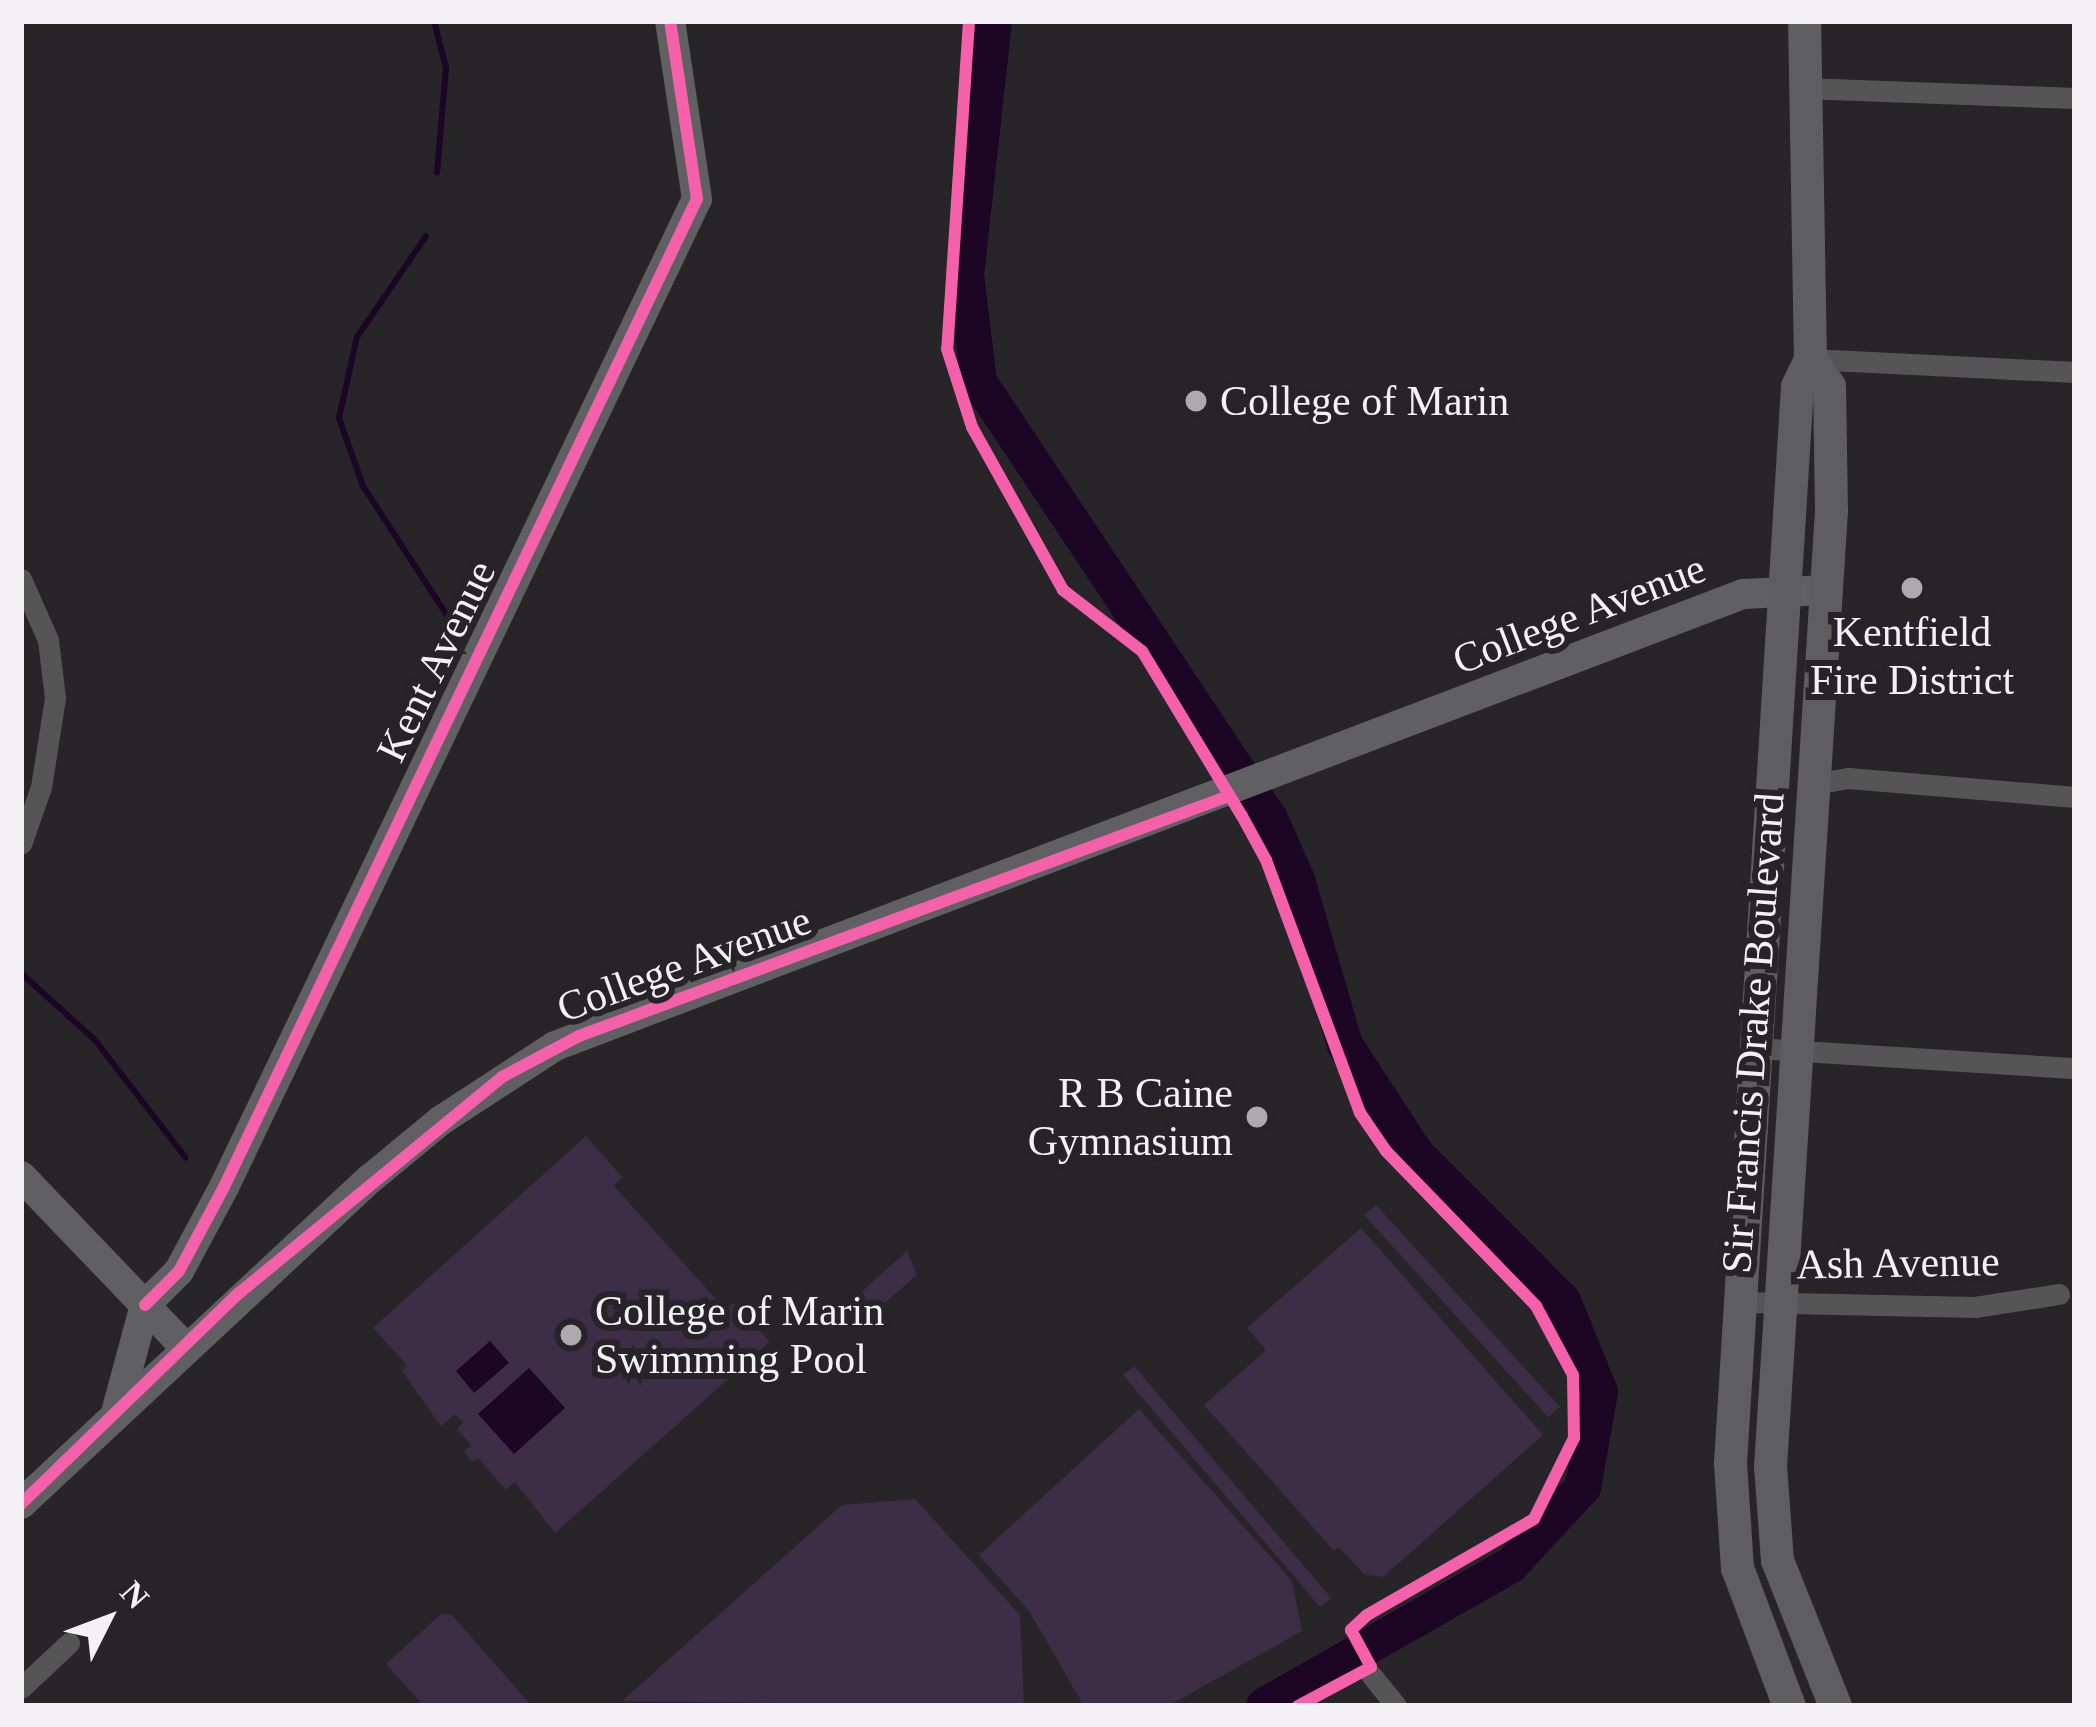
<!DOCTYPE html>
<style>
body{margin:0}
#map{position:relative;width:2096px;height:1727px;overflow:hidden;background:#272528;font-family:"Times New Roman",serif}
div>[style]{position:absolute}
.green>*{inset:0;background:#3e2d46}
.water>*{inset:0;background:#1d0526}
.stream>*{height:6px;margin:-3px;padding:0 3px;transform-origin:3px;border-radius:3px;background:#1d0526}
.river>*{height:36px;margin:-18px;padding:0 18px;transform-origin:18px;border-radius:18px;background:#1d0526}
.street>*{height:21px;margin:-10.5px;padding:0 10.5px;transform-origin:10.5px;border-radius:10.5px;background:#565556}
.secondary>*{height:30px;margin:-15px;padding:0 15px;transform-origin:15px;border-radius:15px;background:#605f61}
.primary>*{height:33px;margin:-16.5px;padding:0 16.5px;transform-origin:16.5px;border-radius:16.5px;background:#5e5d5f}
.cycleway>*{height:12px;margin:-6px;padding:0 6px;transform-origin:6px;border-radius:6px;background:#f560ab}
.dots>*{width:33px;height:33px;translate:-50% -50%;box-sizing:border-box;border:6px solid #272429;border-radius:50%}
span{translate:-50% -50%;white-space:nowrap;text-align:center;line-height:1.15;-webkit-text-stroke:12px #272429;paint-order:stroke}
.poi-label{font-size:42px;color:#f3f1f5}
.left{translate:0 -50%;text-align:left}
.right{translate:-100% -50%;text-align:right}
.street-label{font-size:42px;color:#f3f1f5}
.frame{position:absolute;inset:0;border:24px solid #f3f1f5;pointer-events:none}
.north{position:absolute;left:48px;top:1559px;width:120px;height:120px;-webkit-text-stroke:9px #272429;paint-order:stroke;rotate:48deg;font-size:33px;font-weight:700;line-height:48px;text-align:center;color:#f3f1f5}
.north::after{content:'';display:block;margin:auto;width:42px;height:54px;background:#f3f1f5;clip-path:polygon(50% 0,100% 100%,50% 72%,0 100%)}
</style>
<div id="map">
<div class="green">
<i style="clip-path:polygon(586px 1136px,622px 1177px,614px 1186px,725px 1309px,734px 1303px,770px 1342px,555px 1533px,515px 1482px,506px 1490px,478px 1458px,472px 1462px,464px 1451px,471px 1445px,457px 1429px,463px 1422px,455px 1414px,441px 1426px,402px 1371px,407px 1365px,373px 1328px)"></i>
<i style="clip-path:polygon(1376px 1205px,1560px 1407px,1548px 1417px,1364px 1215px)"></i>
<i style="clip-path:polygon(1361px 1228px,1543px 1435px,1383px 1577px,1364px 1574px,1339px 1547px,1334px 1551px,1204px 1405px,1266px 1350px,1247px 1328px)"></i>
<i style="clip-path:polygon(907px 1251px,917px 1275px,866px 1319px,839px 1312px)"></i>
<i style="clip-path:polygon(1134px 1366px,1331px 1598px,1320px 1607px,1123px 1375px)"></i>
<i style="clip-path:polygon(1139px 1409px,1292px 1581px,1302px 1631px,1168px 1706px,1084px 1706px,1029px 1611px,979px 1555px)"></i>
<i style="clip-path:polygon(915px 1499px,1020px 1615px,1024px 1706px,622px 1701px,842px 1505px)"></i>
<i style="clip-path:polygon(441px 1614px,452px 1615px,532px 1706px,424px 1706px,386px 1664px)"></i>
</div>
<div class="water">
<i style="clip-path:polygon(490px 1341px,509px 1363px,474px 1393px,456px 1371px)"></i>
<i style="clip-path:polygon(529px 1368px,565px 1408px,514px 1454px,478px 1414px)"></i>
</div>
<div class="stream">
<i style="left:434px;top:21px;width:49px;rotate:75.7deg"></i>
<i style="left:446px;top:68px;width:105px;rotate:94.9deg"></i>
<i style="left:426px;top:236px;width:122px;rotate:124.3deg"></i>
<i style="left:357px;top:337px;width:83px;rotate:102.5deg"></i>
<i style="left:339px;top:418px;width:72px;rotate:70.6deg"></i>
<i style="left:363px;top:486px;width:173px;rotate:57deg"></i>
<i style="left:21px;top:973px;width:100px;rotate:42.2deg"></i>
<i style="left:95px;top:1040px;width:148px;rotate:52.4deg"></i>
</div>
<div class="river">
<i style="left:994px;top:21px;width:256px;rotate:96.3deg"></i>
<i style="left:966px;top:275px;width:108px;rotate:83.1deg"></i>
<i style="left:979px;top:382px;width:525px;rotate:56.34deg"></i>
<i style="left:1270px;top:819px;width:67px;rotate:66.1deg"></i>
<i style="left:1297px;top:880px;width:172px;rotate:73.8deg"></i>
<i style="left:1345px;top:1045px;width:131px;rotate:56.8deg"></i>
<i style="left:1417px;top:1155px;width:206px;rotate:45deg"></i>
<i style="left:1563px;top:1301px;width:98px;rotate:67.9deg"></i>
<i style="left:1600px;top:1392px;width:97px;rotate:100.1deg"></i>
<i style="left:1583px;top:1487px;width:106px;rotate:132.7deg"></i>
<i style="left:1511px;top:1565px;width:284px;rotate:150.3deg"></i>
</div>
<div class="street">
<i style="left:1803px;top:88px;width:272px;rotate:2.1deg"></i>
<i style="left:1810px;top:359px;width:265px;rotate:2.8deg"></i>
<i style="left:21px;top:579px;width:67px;rotate:66.1deg"></i>
<i style="left:48px;top:640px;width:58px;rotate:83.1deg"></i>
<i style="left:55px;top:698px;width:90px;rotate:98.9deg"></i>
<i style="left:41px;top:787px;width:60px;rotate:109.3deg"></i>
<i style="left:1814px;top:784px;width:35px;rotate:-10deg"></i>
<i style="left:1848px;top:778px;width:228px;rotate:4.8deg"></i>
<i style="left:1755px;top:1048px;width:321px;rotate:3.6deg"></i>
<i style="left:1739px;top:1302px;width:236px;rotate:1.2deg"></i>
<i style="left:1975px;top:1307px;width:85px;rotate:-8.8deg"></i>
<i style="left:1372px;top:1676px;width:38px;rotate:51deg"></i>
<i style="left:21px;top:1688px;width:66px;rotate:-43.2deg"></i>
</div>
<div class="secondary">
<i style="left:21px;top:1176px;width:237px;rotate:46.2deg"></i>
<i style="left:145px;top:1305px;width:48px;rotate:-45deg"></i>
<i style="left:179px;top:1271px;width:95px;rotate:-61.8deg"></i>
<i style="left:224px;top:1187px;width:1095px;rotate:-64.42deg"></i>
<i style="left:697px;top:199px;width:180px;rotate:-98.6deg"></i>
<i style="left:117px;top:1409px;width:108px;rotate:-74.9deg"></i>
<i style="left:21px;top:1504px;width:477px;rotate:-43deg"></i>
<i style="left:370px;top:1179px;width:91px;rotate:-39.6deg"></i>
<i style="left:440px;top:1121px;width:137px;rotate:-33.1deg"></i>
<i style="left:555px;top:1046px;width:1271px;rotate:-20.83deg"></i>
<i style="left:1743px;top:594px;width:84px;rotate:-2.7deg"></i>
</div>
<div class="primary">
<i style="left:1810px;top:359px;width:33px;rotate:55deg"></i>
<i style="left:1829px;top:386px;width:124px;rotate:89.1deg"></i>
<i style="left:1831px;top:510px;width:957px;rotate:93.65deg"></i>
<i style="left:1770px;top:1465px;width:95px;rotate:85.8deg"></i>
<i style="left:1777px;top:1560px;width:157px;rotate:68.3deg"></i>
<i style="left:1789px;top:1706px;width:147px;rotate:-110.6deg"></i>
<i style="left:1737px;top:1568px;width:105px;rotate:-93.8deg"></i>
<i style="left:1730px;top:1463px;width:1079px;rotate:-86.44deg"></i>
<i style="left:1797px;top:386px;width:30px;rotate:-64deg"></i>
<i style="left:1810px;top:359px;width:338px;rotate:-91deg"></i>
</div>
<div class="cycleway">
<i style="left:969px;top:21px;width:329px;rotate:93.8deg"></i>
<i style="left:947px;top:349px;width:82px;rotate:72.2deg"></i>
<i style="left:972px;top:427px;width:187px;rotate:60.8deg"></i>
<i style="left:1063px;top:590px;width:100px;rotate:37.7deg"></i>
<i style="left:1142px;top:651px;width:193px;rotate:58.8deg"></i>
<i style="left:1242px;top:816px;width:50px;rotate:61.4deg"></i>
<i style="left:1266px;top:860px;width:270px;rotate:69.6deg"></i>
<i style="left:1360px;top:1113px;width:46px;rotate:55.6deg"></i>
<i style="left:1386px;top:1151px;width:216px;rotate:45.9deg"></i>
<i style="left:1536px;top:1306px;width:78px;rotate:61.8deg"></i>
<i style="left:1573px;top:1375px;width:63px;rotate:89.1deg"></i>
<i style="left:1574px;top:1438px;width:90px;rotate:116.3deg"></i>
<i style="left:1534px;top:1519px;width:193px;rotate:150.1deg"></i>
<i style="left:1367px;top:1615px;width:22px;rotate:137deg"></i>
<i style="left:1351px;top:1630px;width:42px;rotate:61.6deg"></i>
<i style="left:1371px;top:1667px;width:83px;rotate:151.9deg"></i>
<i style="left:145px;top:1305px;width:48px;rotate:-45deg"></i>
<i style="left:179px;top:1271px;width:95px;rotate:-61.8deg"></i>
<i style="left:224px;top:1187px;width:1095px;rotate:-64.42deg"></i>
<i style="left:697px;top:199px;width:180px;rotate:-98.6deg"></i>
<i style="left:21px;top:1504px;width:302px;rotate:-44.1deg"></i>
<i style="left:238px;top:1294px;width:342px;rotate:-39.4deg"></i>
<i style="left:502px;top:1077px;width:87px;rotate:-28deg"></i>
<i style="left:579px;top:1036px;width:693px;rotate:-20.27deg"></i>
</div>
<div class="dots">
<i style="left:1196px;top:401px;background:#acaaad"></i>
<i style="left:1912px;top:588px;background:#acaaad"></i>
<i style="left:1257px;top:1117px;background:#acaaad"></i>
<i style="left:571px;top:1335px;background:#acaaad"></i>
</div>
<div class="poi-label">
<span class="left" style="left:1220px;top:401px">College of Marin</span>
<span style="left:1912px;top:656px">Kentfield<br>Fire District</span>
<span class="right" style="left:1233px;top:1117px">R B Caine<br>Gymnasium</span>
<span class="left" style="left:595px;top:1335px">College of Marin<br>Swimming Pool</span>
</div>
<div class="street-label">
<span style="left:1579px;top:614px;rotate:-21deg">College Avenue</span>
<span style="left:436px;top:661px;rotate:-64deg">Kent Avenue</span>
<span style="left:684px;top:964px;rotate:-20deg">College Avenue</span>
<span style="left:1753px;top:1033px;rotate:-86deg">Sir Francis Drake Boulevard</span>
<span style="left:1898px;top:1263px;rotate:-1deg">Ash Avenue</span>
</div>
<div class="frame"></div>
<div class="north">N</div>
</div>
